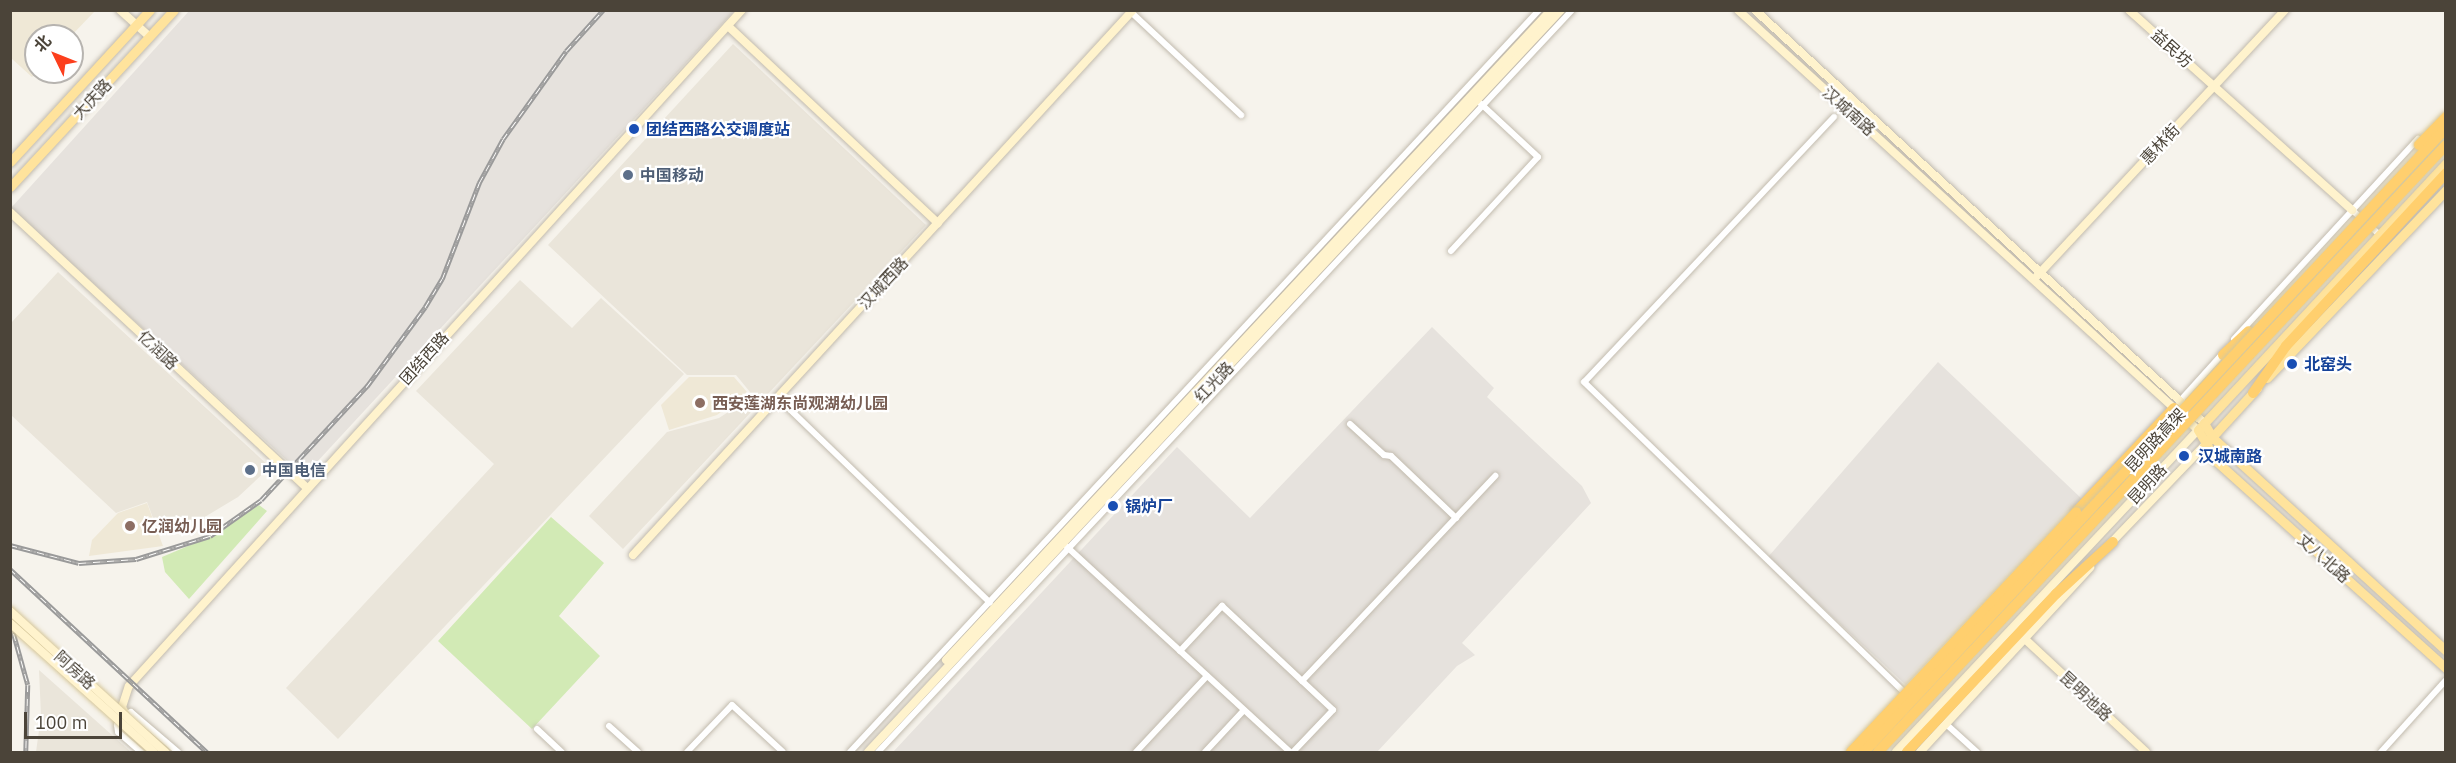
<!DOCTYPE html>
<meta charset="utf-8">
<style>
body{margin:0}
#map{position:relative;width:2456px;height:763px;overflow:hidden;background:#f6f3ec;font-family:"IBM Plex Sans","Noto Sans SC",sans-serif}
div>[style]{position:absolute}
.residential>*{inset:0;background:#eae5da}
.industrial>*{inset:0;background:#e6e2dd}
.education>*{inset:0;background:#efe8d6}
.green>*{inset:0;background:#d2eab5}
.roads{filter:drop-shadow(0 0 2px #c2bbae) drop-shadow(0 0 2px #c2bbae)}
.street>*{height:6px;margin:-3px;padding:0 3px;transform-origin:3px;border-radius:3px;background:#fff}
.secondary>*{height:8px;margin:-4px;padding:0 4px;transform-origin:4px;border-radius:4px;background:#fff3cd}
.primary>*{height:9px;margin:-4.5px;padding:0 4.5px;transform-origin:4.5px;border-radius:4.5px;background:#ffe39c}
.highway>*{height:10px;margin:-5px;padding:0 5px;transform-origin:5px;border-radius:5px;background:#ffcf6e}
.rail>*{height:4.5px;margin-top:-2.25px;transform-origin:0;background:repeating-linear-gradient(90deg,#fff 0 7px,#9a9a9a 0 14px);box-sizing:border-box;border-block:2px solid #9a9a9a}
.bridges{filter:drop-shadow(0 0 2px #d6c79b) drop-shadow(0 0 2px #d6c79b)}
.secondary-bridge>*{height:8px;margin:-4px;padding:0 4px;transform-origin:4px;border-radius:4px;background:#fff3cd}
.highway-bridge>*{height:10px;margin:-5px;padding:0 5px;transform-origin:5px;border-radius:5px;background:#ffcf6e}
.dots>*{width:16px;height:16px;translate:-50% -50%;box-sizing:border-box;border:3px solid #fff;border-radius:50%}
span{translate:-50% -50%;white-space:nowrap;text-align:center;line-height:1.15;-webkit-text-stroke:4.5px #fff;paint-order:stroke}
.street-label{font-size:16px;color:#4b4439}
.transit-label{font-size:16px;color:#164399;font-weight:700}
.left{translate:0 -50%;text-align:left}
.service-label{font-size:16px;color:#4e5e75;font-weight:700}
.education-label{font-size:16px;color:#785e54;font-weight:700}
.frame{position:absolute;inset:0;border:12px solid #4b4439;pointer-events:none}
.north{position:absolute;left:24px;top:24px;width:60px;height:60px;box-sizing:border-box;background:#fff;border:2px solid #b7b4b0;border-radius:50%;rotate:313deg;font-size:16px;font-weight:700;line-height:24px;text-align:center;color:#4b4439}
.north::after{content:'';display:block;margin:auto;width:21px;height:27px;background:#fc3f1d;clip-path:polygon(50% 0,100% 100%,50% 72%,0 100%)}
.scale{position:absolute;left:24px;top:712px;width:98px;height:27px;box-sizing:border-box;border:3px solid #4b4439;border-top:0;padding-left:8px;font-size:18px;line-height:21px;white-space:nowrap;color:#4b4439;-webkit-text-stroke:4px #fff;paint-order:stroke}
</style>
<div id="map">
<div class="residential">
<i style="clip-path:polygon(733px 44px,926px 225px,623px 549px,589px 516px,667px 432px,719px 418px,742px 403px,750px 392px,736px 375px,687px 375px,548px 245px)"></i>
<i style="clip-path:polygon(58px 272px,270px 467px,238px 497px,203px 518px,158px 531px,147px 502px,116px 513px,11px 415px,11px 323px)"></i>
<i style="clip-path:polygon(520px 280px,572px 328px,601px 298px,684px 374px,338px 739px,286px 688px,494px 464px,416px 391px)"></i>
<i style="clip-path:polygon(39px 670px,131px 752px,36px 752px,41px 716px)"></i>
</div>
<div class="industrial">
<i style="clip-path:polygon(189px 11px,734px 11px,304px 476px,11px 208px)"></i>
<i style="clip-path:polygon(1432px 327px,1494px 388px,1487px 397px,1582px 486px,1591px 503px,1462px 643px,1475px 655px,1457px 666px,1377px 752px,893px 752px,1177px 447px,1250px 518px)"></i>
<i style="clip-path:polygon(1938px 362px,2082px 499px,1906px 685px,1768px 557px)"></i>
</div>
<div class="education">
<i style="clip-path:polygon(11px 10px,95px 10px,95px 11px,71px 36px,36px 36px,37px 72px,32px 77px,11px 58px)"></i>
<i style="clip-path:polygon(689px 377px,734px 377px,747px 392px,717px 415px,669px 430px,661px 405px)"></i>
<i style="clip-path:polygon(147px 503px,163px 546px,89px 556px,92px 540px,118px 513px)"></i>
</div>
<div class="green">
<i style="clip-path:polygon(259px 505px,267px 511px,189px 599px,165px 572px,162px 557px,214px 535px)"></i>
<i style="clip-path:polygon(551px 517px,604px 563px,559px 616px,600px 656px,532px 729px,438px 641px)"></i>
</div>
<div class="roads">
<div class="street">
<i style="left:1131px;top:12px;width:151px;rotate:43.1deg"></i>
<i style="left:1834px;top:117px;width:364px;rotate:133.3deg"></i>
<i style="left:1584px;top:382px;width:448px;rotate:44.1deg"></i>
<i style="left:2352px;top:210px;width:36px;rotate:42deg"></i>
<i style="left:1451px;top:251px;width:128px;rotate:-47.2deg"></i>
<i style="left:1538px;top:157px;width:79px;rotate:-137deg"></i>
<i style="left:2234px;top:339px;width:272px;rotate:-47.4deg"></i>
<i style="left:777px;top:397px;width:296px;rotate:44deg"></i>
<i style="left:2179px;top:402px;width:67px;rotate:-48deg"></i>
<i style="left:1350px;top:424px;width:46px;rotate:42.4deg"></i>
<i style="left:1384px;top:455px;width:7px;rotate:8deg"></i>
<i style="left:1391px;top:456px;width:90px;rotate:43.6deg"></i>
<i style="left:1066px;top:546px;width:304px;rotate:42.6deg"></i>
<i style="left:1180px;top:651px;width:62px;rotate:-47deg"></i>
<i style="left:1222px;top:606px;width:152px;rotate:43.1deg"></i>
<i style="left:1333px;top:710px;width:58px;rotate:133.6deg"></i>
<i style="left:1302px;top:681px;width:282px;rotate:-46.7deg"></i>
<i style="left:1946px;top:724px;width:42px;rotate:42.1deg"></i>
<i style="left:609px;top:726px;width:39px;rotate:42deg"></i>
<i style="left:537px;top:729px;width:34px;rotate:43deg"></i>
<i style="left:141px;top:752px;width:30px;rotate:-139deg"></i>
<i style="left:118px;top:732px;width:7px;rotate:-98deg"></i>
<i style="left:117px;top:725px;width:9px;rotate:-63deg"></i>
<i style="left:121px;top:717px;width:11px;rotate:-27deg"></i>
<i style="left:131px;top:712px;width:62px;rotate:40.4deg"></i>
<i style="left:687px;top:752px;width:65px;rotate:-46.2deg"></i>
<i style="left:732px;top:705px;width:69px;rotate:42.7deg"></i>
<i style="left:850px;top:752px;width:1013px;rotate:-47.12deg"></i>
<i style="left:878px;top:752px;width:1016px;rotate:-46.91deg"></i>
<i style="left:1136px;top:752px;width:104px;rotate:-46.9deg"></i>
<i style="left:1205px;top:752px;width:57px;rotate:-47.1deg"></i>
<i style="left:2381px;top:752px;width:97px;rotate:-47.9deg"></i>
</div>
<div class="secondary">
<i style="left:120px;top:10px;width:40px;rotate:42deg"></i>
<i style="left:1738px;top:10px;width:623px;rotate:42.4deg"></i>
<i style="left:2198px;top:430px;width:441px;rotate:133.2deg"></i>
<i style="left:1755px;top:10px;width:610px;rotate:42.61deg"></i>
<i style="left:2129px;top:10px;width:300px;rotate:41.9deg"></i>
<i style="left:728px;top:26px;width:288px;rotate:43.2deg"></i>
<i style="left:10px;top:212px;width:404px;rotate:42.9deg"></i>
<i style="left:2037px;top:276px;width:364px;rotate:-47deg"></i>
<i style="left:2110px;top:544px;width:136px;rotate:-46.2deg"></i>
<i style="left:633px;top:555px;width:740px;rotate:-47.47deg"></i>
<i style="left:2026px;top:640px;width:164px;rotate:43deg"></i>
<i style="left:946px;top:660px;width:888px;rotate:-47.05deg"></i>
<i style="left:126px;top:715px;width:9px;rotate:-117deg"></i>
<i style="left:122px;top:707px;width:22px;rotate:-72deg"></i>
<i style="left:129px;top:686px;width:913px;rotate:-47.8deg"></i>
<i style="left:868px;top:752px;width:1015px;rotate:-46.96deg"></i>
<i style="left:1920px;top:752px;width:251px;rotate:-47.3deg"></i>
</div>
<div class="primary">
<i style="left:10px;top:162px;width:207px;rotate:-47.4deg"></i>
<i style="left:2446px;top:163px;width:364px;rotate:132.9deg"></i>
<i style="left:2198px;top:430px;width:37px;rotate:59deg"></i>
<i style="left:2217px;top:462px;width:308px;rotate:42deg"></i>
<i style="left:10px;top:187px;width:241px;rotate:-47.2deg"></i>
<i style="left:2267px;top:378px;width:260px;rotate:-46.4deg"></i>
<i style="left:2204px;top:423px;width:16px;rotate:60deg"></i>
<i style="left:2212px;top:437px;width:317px;rotate:42.4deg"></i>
<i style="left:2204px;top:446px;width:79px;rotate:-47.6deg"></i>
</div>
<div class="highway">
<i style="left:2223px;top:355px;width:35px;rotate:-43deg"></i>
<i style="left:2253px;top:393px;width:57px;rotate:-54.9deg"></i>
<i style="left:2286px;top:346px;width:236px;rotate:-47.2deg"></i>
<i style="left:2076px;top:512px;width:143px;rotate:-46.7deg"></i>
<i style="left:1907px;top:752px;width:217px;rotate:-46.7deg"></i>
<i style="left:2056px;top:594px;width:77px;rotate:-42.4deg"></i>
</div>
</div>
<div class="rail">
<i style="left:10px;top:545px;width:71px;rotate:14.6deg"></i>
<i style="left:79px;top:563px;width:57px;rotate:-4deg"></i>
<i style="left:136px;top:559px;width:77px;rotate:-17.3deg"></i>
<i style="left:210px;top:536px;width:62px;rotate:-35.2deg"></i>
<i style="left:261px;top:500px;width:156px;rotate:-47.1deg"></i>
<i style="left:367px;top:386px;width:98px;rotate:-53.7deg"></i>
<i style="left:425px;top:307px;width:33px;rotate:-59deg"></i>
<i style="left:442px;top:279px;width:103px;rotate:-68.9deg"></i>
<i style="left:479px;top:183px;width:50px;rotate:-61.4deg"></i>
<i style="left:503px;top:139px;width:108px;rotate:-54.4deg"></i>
<i style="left:566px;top:51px;width:55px;rotate:-47.9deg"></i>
<i style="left:10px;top:569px;width:269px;rotate:42.9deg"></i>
<i style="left:10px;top:620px;width:67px;rotate:74.5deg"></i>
<i style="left:28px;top:685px;width:67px;rotate:91.7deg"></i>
</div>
<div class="bridges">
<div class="secondary-bridge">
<i style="left:10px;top:611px;width:210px;rotate:42.3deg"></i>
<i style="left:10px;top:623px;width:193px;rotate:41.9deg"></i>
</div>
<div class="highway-bridge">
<i style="left:2419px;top:145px;width:39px;rotate:-46deg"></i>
<i style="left:1851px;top:752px;width:329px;rotate:-46.8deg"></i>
<i style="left:1864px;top:752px;width:853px;rotate:-46.99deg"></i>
<i style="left:1878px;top:752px;width:831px;rotate:-46.9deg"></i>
</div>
</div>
<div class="dots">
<i style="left:634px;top:129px;background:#1a4fb4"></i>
<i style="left:628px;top:175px;background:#5c6f8a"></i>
<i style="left:2292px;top:364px;background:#1a4fb4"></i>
<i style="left:700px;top:403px;background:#8d6e63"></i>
<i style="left:2184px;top:456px;background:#1a4fb4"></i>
<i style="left:250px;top:470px;background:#5c6f8a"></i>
<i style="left:1113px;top:506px;background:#1a4fb4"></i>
<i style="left:130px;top:526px;background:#8d6e63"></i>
</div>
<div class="street-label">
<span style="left:2172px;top:48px;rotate:42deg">益民坊</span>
<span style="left:92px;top:99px;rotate:-47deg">大庆路</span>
<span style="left:1849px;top:111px;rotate:42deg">汉城南路</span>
<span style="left:2160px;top:144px;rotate:-47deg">惠林街</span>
<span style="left:883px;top:283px;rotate:-47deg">汉城西路</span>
<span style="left:158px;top:350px;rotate:43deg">亿润路</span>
<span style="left:424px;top:358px;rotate:-48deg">团结西路</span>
<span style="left:1214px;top:382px;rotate:-47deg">红光路</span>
<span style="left:2155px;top:440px;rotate:-47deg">昆明路高架</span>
<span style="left:2147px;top:484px;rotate:-47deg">昆明路</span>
<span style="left:2324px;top:558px;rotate:42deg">丈八北路</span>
<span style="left:75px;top:670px;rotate:42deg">阿房路</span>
<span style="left:2086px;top:696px;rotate:43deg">昆明池路</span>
</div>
<div class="transit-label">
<span class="left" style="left:646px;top:129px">团结西路公交调度站</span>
<span class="left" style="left:2304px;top:364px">北窑头</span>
<span class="left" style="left:2198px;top:456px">汉城南路</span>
<span class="left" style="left:1125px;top:506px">锅炉厂</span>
</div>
<div class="service-label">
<span class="left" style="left:640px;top:175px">中国移动</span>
<span class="left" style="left:262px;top:470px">中国电信</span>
</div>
<div class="education-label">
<span class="left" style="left:712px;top:403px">西安莲湖东尚观湖幼儿园</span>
<span class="left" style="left:142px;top:526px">亿润幼儿园</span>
</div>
<div class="frame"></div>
<div class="north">北</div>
<div class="scale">100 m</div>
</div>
